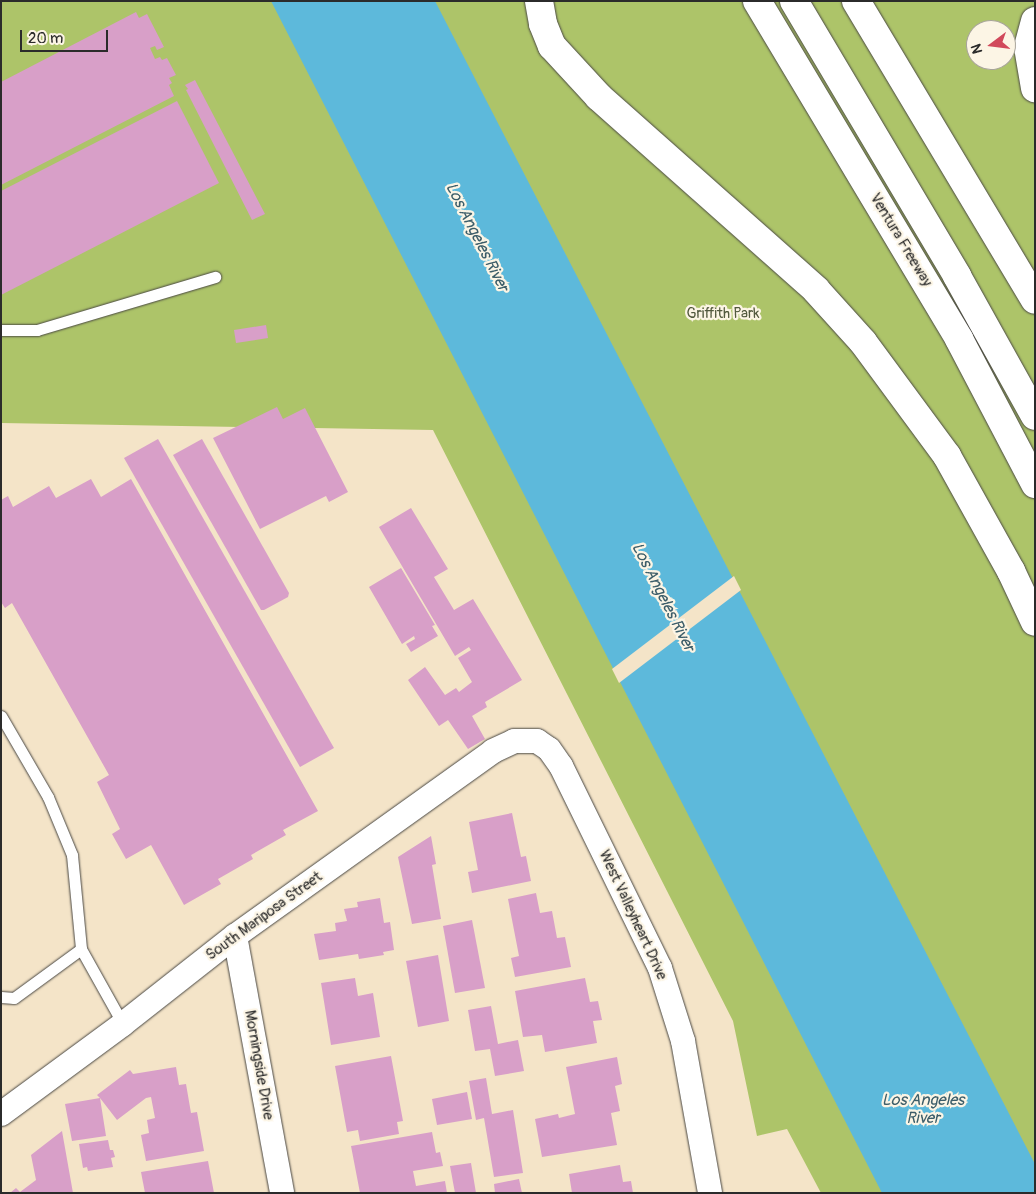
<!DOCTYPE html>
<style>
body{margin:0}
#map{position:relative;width:1036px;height:1194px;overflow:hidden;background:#f4e4c8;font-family:Pangolin,sans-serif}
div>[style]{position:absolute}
.green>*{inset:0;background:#adc469}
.water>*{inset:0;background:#5db9db}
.pier>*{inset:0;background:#f4e4c8}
.building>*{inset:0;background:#d89fc8}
.roads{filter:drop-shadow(0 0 1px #494743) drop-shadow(0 0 1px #494743)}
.lane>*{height:11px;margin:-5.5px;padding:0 5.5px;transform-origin:5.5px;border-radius:5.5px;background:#fff}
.street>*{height:24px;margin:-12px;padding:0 12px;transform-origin:12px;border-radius:12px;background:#fff}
.highway>*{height:28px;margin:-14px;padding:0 14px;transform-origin:14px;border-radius:14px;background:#fff}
span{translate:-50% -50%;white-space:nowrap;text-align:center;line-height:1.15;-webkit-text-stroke:4.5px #fcf5e5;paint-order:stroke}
.street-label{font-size:15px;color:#2b2b2b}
.park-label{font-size:15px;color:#52593e}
.water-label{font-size:16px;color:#3c5d69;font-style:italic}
.frame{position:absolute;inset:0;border:2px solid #2b2b2b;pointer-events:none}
.north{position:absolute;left:966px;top:20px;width:50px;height:50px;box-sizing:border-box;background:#fcf5e5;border:1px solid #a8a49b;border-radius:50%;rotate:255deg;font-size:14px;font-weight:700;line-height:20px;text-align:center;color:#2b2b2b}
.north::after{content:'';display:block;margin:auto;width:18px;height:22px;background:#d1495b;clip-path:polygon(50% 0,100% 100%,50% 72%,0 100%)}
.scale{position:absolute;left:20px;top:30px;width:88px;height:22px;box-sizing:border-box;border:2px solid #2b2b2b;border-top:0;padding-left:6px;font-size:15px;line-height:18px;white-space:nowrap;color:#2b2b2b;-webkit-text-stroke:4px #fcf5e5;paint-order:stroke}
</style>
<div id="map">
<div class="green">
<i style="clip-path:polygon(evenodd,1px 1px,1035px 1px,1035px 1193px,821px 1193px,787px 1129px,757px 1136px,733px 1021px,433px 430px,1px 423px,1px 1px,976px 30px,1006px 30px,1006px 60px,976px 60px,976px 30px)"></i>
</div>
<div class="water">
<i style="clip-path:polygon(271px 1px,435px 1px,1035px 1164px,1035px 1193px,882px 1193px)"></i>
</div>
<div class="pier">
<i style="clip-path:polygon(734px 576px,741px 590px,619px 683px,612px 669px)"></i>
</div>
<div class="building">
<i style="clip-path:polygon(136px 12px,139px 18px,147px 14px,164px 47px,157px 50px,155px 46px,150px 48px,155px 59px,160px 57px,162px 60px,167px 58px,176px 75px,169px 78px,172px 83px,169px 85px,174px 96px,1px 185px,1px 82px)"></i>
<i style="clip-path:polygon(195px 80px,265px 214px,252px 220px,186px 90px,188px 89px,185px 85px)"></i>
<i style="clip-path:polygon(177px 101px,219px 183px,1px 295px,1px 191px)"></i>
<i style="clip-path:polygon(266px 325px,268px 338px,236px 343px,234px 330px)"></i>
<i style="clip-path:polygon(277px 407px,283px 419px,305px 408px,348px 492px,329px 502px,326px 496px,260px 529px,213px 438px)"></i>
<i style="clip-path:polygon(158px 439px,334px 748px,300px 767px,124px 458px)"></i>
<i style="clip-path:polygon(202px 439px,289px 593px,288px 597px,264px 610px,261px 610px,173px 455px)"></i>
<i style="clip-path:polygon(91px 479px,101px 497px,131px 479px,318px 811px,283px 830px,286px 835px,251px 855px,253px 859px,218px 879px,221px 884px,184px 905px,151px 845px,126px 859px,112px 834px,120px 829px,97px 782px,109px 775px,12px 603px,5px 608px,1px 602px,1px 500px,8px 496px,13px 507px,49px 486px,56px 498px)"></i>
<i style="clip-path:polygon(411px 508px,448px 569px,434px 577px,454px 610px,473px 599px,522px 680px,485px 702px,487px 707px,472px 716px,485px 739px,468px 749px,448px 720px,439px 726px,408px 680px,425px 667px,445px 695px,456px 688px,459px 692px,472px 682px,458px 658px,471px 650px,469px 647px,455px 656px,379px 527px)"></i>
<i style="clip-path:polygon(401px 568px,435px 625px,432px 626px,438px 636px,411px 652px,406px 644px,415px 639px,414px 636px,402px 644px,369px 587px)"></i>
<i style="clip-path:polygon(512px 813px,521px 857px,526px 856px,531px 881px,472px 893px,468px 872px,478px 870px,469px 822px)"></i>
<i style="clip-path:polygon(431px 836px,436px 864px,432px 865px,441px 919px,412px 924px,398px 857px)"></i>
<i style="clip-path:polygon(536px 893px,540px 913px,552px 911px,557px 938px,565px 937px,571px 967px,515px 977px,511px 958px,519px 956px,508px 899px)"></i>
<i style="clip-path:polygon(380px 898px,384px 923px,390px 922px,394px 950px,383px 952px,384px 955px,359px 959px,358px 954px,319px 960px,314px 934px,336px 931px,335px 923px,347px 921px,344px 909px,358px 907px,357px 902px)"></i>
<i style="clip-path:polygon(472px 920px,485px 988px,455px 993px,443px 926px)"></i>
<i style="clip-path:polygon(438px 955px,449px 1021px,418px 1027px,406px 961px)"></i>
<i style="clip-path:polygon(355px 978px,358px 996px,373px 993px,380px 1037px,331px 1045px,321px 983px)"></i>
<i style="clip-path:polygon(585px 978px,590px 1002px,598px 1001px,602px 1020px,593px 1021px,597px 1043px,545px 1052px,542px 1035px,523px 1037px,515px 991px)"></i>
<i style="clip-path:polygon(491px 1006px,498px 1044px,518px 1040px,524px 1071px,495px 1076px,490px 1049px,475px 1051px,468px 1010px)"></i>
<i style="clip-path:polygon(391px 1056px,403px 1121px,397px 1122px,399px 1134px,360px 1141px,358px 1130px,347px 1132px,335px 1066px)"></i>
<i style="clip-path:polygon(617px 1057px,622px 1084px,615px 1086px,620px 1111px,611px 1113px,617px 1145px,542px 1157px,535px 1119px,558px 1114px,559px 1118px,575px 1114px,566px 1067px)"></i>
<i style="clip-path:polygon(176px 1067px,179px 1085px,186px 1084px,191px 1113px,197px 1112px,204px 1151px,146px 1161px,141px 1135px,149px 1133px,147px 1120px,155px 1118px,151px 1097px,146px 1098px,117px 1120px,100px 1098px,106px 1136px,72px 1141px,65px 1104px,100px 1098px,97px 1095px,130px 1070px,133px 1074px)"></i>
<i style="clip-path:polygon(486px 1078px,492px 1114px,513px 1110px,523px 1173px,494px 1177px,484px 1118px,476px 1120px,469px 1081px)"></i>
<i style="clip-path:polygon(467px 1092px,472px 1119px,437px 1125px,432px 1099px)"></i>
<i style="clip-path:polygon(62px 1131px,73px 1193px,10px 1193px,16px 1188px,20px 1192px,36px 1180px,31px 1155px)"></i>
<i style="clip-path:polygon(432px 1132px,436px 1153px,440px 1152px,443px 1166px,413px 1171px,416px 1186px,445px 1181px,447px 1193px,360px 1193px,351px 1146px)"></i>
<i style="clip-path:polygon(108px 1140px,110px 1150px,113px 1150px,115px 1157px,111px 1158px,113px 1167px,88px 1171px,87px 1167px,83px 1168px,79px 1144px)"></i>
<i style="clip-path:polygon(208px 1161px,214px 1193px,145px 1193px,141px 1172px)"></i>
<i style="clip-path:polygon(471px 1163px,476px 1193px,455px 1193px,450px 1166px)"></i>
<i style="clip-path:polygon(620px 1165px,623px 1182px,631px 1181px,633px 1193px,572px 1193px,569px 1174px)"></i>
<i style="clip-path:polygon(519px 1179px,522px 1193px,495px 1193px,494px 1184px)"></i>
</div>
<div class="roads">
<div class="lane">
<i style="left:1px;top:330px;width:36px"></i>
<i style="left:37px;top:330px;width:186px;rotate:-16.6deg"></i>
<i style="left:1px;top:716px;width:94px;rotate:59.9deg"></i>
<i style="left:48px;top:797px;width:63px;rotate:67.5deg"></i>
<i style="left:72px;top:855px;width:94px;rotate:84.5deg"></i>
<i style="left:81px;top:949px;width:86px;rotate:60.8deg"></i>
<i style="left:1px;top:997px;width:13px;rotate:4deg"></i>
<i style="left:14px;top:998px;width:83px;rotate:-36.2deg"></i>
</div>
<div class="street">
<i style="left:235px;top:936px;width:261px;rotate:79.6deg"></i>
<i style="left:1px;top:1114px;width:152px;rotate:-36.4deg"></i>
<i style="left:123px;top:1024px;width:142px;rotate:-38.2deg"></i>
<i style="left:235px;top:936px;width:317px;rotate:-35.6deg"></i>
<i style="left:493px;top:751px;width:23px;rotate:-25deg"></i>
<i style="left:514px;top:741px;width:23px"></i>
<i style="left:537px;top:741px;width:14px;rotate:34deg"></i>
<i style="left:549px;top:749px;width:21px;rotate:55deg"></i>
<i style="left:561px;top:766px;width:225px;rotate:63.9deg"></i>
<i style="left:660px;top:968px;width:77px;rotate:72.5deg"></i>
<i style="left:683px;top:1041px;width:154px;rotate:79.9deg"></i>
</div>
<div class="highway">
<i style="left:539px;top:1px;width:23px;rotate:80deg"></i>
<i style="left:543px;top:24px;width:24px;rotate:68deg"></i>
<i style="left:552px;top:46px;width:69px;rotate:47.3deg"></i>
<i style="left:599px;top:97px;width:290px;rotate:41.6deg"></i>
<i style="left:816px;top:290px;width:70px;rotate:47.9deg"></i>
<i style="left:863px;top:342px;width:142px;rotate:53.6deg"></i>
<i style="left:947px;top:456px;width:132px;rotate:60.9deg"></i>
<i style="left:1011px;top:571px;width:56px;rotate:64.8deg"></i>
<i style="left:757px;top:1px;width:394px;rotate:59.1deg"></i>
<i style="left:959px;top:339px;width:164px;rotate:62.3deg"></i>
<i style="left:794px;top:1px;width:320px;rotate:59.3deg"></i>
<i style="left:957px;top:276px;width:160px;rotate:60.9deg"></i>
<i style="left:856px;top:1px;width:348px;rotate:59.1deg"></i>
<i style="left:1035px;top:21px;width:27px;rotate:105deg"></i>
<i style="left:1028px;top:47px;width:42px;rotate:80.3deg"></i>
</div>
</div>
<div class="street-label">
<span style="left:901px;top:240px;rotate:59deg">Ventura Freeway</span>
<span style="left:633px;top:915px;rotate:65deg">West Valleyheart Drive</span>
<span style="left:264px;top:916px;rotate:-36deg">South Mariposa Street</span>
<span style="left:259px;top:1065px;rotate:80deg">Morningside Drive</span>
</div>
<div class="park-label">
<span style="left:723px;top:314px">Griffith Park</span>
</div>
<div class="water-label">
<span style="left:477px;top:237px;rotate:63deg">Los Angeles River</span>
<span style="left:663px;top:597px;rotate:63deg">Los Angeles River</span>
<span style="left:923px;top:1109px">Los Angeles<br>River</span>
</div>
<div class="frame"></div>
<div class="north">N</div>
<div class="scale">20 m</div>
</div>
